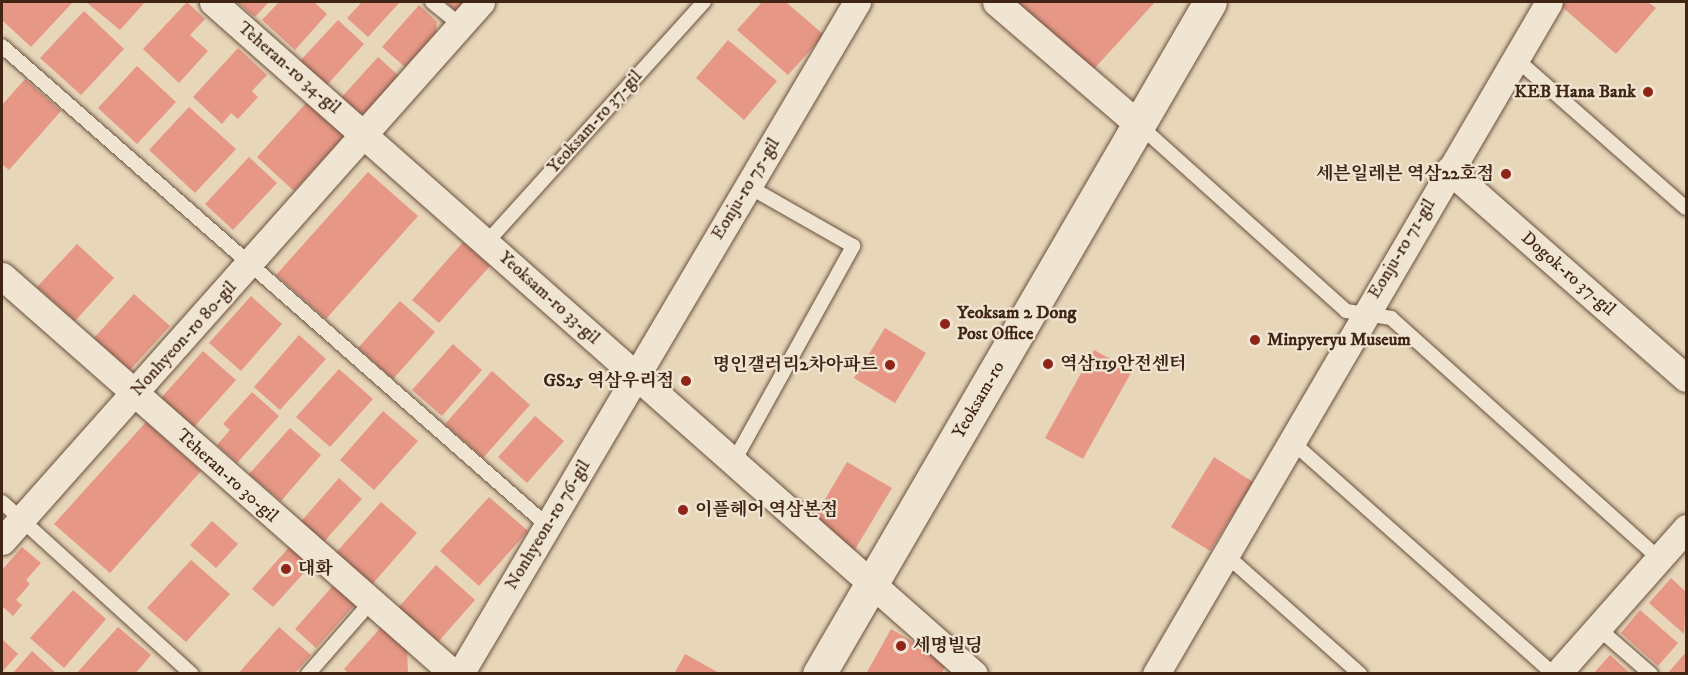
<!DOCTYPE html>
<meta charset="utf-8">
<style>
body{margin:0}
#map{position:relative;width:1688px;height:675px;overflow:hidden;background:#e8d6b9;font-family:"IM FELL DW Pica","Noto Serif KR",serif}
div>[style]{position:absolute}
.building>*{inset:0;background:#e69786}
.roads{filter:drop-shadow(0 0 2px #6a513d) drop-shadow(0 0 2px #6a513d)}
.service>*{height:14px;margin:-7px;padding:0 7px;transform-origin:7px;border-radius:7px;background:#f0e4d2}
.minor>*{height:27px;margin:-13.5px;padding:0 13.5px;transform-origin:13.5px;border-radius:13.5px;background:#f0e4d2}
.secondary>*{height:33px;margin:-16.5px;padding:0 16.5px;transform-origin:16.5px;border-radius:16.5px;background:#f0e4d2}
.dots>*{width:16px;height:16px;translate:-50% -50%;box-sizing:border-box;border:3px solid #f0e4d2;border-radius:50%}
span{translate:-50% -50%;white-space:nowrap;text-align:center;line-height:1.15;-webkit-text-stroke:4.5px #f0e4d2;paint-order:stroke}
.street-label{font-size:18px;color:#402514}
.poi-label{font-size:18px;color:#402514;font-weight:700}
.right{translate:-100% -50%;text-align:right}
.left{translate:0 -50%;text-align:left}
.frame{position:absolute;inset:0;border:3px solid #402514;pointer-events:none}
</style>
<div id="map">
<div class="building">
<i style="clip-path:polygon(2px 2px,73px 2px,31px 47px,2px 20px)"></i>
<i style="clip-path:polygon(86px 2px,145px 2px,120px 30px)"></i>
<i style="clip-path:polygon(187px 2px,205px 19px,190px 35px,208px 51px,179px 83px,143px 49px)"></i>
<i style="clip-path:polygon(237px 2px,269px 2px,255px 17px)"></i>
<i style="clip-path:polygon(279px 2px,314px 2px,327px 14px,295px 50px,262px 20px)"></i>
<i style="clip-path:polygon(362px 2px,400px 2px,368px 37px,347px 18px)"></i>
<i style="clip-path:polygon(446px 2px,464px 2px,456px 11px)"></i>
<i style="clip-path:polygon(762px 2px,786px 2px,824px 35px,788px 75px,737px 30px)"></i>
<i style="clip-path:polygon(1018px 2px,1155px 2px,1093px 70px)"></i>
<i style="clip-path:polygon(1563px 2px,1648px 2px,1656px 8px,1616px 54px,1560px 5px)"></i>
<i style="clip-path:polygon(419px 5px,437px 22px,436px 33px,405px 67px,382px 47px)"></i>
<i style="clip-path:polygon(84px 11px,124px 49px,81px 95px,40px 58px)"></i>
<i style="clip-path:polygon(338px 20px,364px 44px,327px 85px,300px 61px)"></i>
<i style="clip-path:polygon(728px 40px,777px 81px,744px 120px,696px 78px)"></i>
<i style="clip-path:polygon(238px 48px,267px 75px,252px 91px,258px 97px,238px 119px,231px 113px,222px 124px,193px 97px)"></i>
<i style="clip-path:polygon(378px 57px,400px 77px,370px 111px,359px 114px,341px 98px)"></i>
<i style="clip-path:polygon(137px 66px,176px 102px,137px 144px,98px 108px)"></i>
<i style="clip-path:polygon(25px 79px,61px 111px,9px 170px,2px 164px,2px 105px)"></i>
<i style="clip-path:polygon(307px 102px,344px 136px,294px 191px,257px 157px)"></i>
<i style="clip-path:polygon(189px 107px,236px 149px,195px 193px,149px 150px)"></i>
<i style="clip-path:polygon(249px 157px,277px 183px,233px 230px,205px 204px)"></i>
<i style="clip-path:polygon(368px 172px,418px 216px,326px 319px,276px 275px)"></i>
<i style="clip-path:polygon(463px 242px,490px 266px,439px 323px,412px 300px)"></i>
<i style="clip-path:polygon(77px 244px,114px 278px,75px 321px,37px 287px)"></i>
<i style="clip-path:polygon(134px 294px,170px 326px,130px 370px,94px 338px)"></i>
<i style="clip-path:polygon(251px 296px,282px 324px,241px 371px,209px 343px)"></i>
<i style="clip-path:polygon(400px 301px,435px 332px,393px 379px,358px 348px)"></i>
<i style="clip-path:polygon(885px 328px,926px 353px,895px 403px,854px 378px)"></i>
<i style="clip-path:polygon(299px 335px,326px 359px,280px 410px,254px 387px)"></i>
<i style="clip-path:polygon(453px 344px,482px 370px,442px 416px,412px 390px)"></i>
<i style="clip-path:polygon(1094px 350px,1132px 371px,1083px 459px,1045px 438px)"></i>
<i style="clip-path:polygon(203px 351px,236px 380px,194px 427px,161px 398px)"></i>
<i style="clip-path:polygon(339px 369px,373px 399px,330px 447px,296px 417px)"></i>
<i style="clip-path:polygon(492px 371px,530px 405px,483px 458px,445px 424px)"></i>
<i style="clip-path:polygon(252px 392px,279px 416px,237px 463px,217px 445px,230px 430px,223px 424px)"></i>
<i style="clip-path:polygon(383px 411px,418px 441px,374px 490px,340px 460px)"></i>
<i style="clip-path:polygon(535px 416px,564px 441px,527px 483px,498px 457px)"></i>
<i style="clip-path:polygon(146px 422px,201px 471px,110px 573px,54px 524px)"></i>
<i style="clip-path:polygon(290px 428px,321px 455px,281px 501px,249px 474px)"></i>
<i style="clip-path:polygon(1214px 457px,1253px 482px,1210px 551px,1171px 527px)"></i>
<i style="clip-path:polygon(847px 462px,892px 488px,854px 551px,814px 518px)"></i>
<i style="clip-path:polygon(339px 478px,362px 499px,321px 545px,298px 525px)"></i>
<i style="clip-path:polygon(489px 497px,528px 531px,479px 586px,440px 551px)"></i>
<i style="clip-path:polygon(381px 502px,417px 533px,369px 588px,333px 556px)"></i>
<i style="clip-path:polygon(212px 521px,238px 544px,216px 568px,190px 545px)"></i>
<i style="clip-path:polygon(291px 545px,312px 564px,273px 607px,252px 589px)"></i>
<i style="clip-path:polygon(22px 547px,41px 563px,26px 580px,30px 584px,16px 600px,22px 605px,13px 616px,2px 606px,2px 570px)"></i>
<i style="clip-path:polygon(191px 560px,230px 594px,186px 642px,147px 608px)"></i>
<i style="clip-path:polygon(436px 565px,475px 600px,438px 642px,398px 608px)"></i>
<i style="clip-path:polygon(1671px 578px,1686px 592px,1684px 634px,1649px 603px)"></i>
<i style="clip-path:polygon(337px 581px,359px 600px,316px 648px,295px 629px)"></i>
<i style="clip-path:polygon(73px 590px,106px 619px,64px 668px,30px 638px)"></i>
<i style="clip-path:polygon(1640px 610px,1678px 643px,1658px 666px,1621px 633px)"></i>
<i style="clip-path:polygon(382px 626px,407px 648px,408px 674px,349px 674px,344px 669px)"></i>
<i style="clip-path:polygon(118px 627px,151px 655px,135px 674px,76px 674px)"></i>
<i style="clip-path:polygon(279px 627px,311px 655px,294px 674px,238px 674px)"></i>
<i style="clip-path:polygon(891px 629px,948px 662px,941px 674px,866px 674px)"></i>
<i style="clip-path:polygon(2px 639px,18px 654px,2px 672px)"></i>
<i style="clip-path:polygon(32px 651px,57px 674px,12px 674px)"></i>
<i style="clip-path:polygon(1686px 652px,1686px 674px,1667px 674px)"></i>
<i style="clip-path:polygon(685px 654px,721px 674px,674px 674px)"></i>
<i style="clip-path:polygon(1610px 655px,1631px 674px,1593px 674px)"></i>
</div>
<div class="roads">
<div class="service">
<i style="left:432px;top:2px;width:36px;rotate:39deg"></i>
<i style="left:2px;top:46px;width:728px;rotate:41.33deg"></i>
<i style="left:1515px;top:58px;width:227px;rotate:41.3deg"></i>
<i style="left:1139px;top:125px;width:278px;rotate:41.9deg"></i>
<i style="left:1346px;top:311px;width:46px;rotate:8.8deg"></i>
<i style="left:1391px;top:318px;width:361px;rotate:41.9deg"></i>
<i style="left:487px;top:242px;width:324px;rotate:-47.9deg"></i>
<i style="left:1290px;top:440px;width:353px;rotate:41.6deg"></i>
<i style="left:734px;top:461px;width:246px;rotate:-61deg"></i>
<i style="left:853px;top:246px;width:121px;rotate:-150.3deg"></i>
<i style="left:2px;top:502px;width:256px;rotate:42.2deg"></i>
<i style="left:1225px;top:554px;width:181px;rotate:41.6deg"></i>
<i style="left:1598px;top:628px;width:70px;rotate:41deg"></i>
<i style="left:308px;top:674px;width:94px;rotate:-48.9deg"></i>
</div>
<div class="minor">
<i style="left:213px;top:2px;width:1015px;rotate:41.45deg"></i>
<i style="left:996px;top:2px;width:189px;rotate:40.7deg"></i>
<i style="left:1449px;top:170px;width:315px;rotate:41.3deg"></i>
<i style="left:2px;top:276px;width:602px;rotate:41.36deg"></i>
<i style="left:2px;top:541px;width:721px;rotate:-48.37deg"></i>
<i style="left:460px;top:674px;width:781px;rotate:-59.43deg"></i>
<i style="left:1156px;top:674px;width:778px;rotate:-59.68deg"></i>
<i style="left:1557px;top:674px;width:195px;rotate:-48.5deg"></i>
</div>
<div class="secondary">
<i style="left:819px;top:674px;width:777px;rotate:-59.81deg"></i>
</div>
</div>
<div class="dots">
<i style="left:1648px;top:92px;background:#8f2418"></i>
<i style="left:1506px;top:174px;background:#8f2418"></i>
<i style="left:945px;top:324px;background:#8f2418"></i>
<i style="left:1255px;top:340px;background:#8f2418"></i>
<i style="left:1048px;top:364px;background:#8f2418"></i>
<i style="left:890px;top:365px;background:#8f2418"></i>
<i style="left:686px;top:381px;background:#8f2418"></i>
<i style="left:683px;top:510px;background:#8f2418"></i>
<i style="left:286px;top:569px;background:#8f2418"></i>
<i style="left:901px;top:646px;background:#8f2418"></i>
</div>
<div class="street-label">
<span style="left:289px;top:68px;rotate:41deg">Teheran-ro 34-gil</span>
<span style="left:595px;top:122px;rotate:-48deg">Yeoksam-ro 37-gil</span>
<span style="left:746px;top:189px;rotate:-59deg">Eonju-ro 75-gil</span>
<span style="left:1402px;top:249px;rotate:-59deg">Eonju-ro 71-gil</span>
<span style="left:1568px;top:274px;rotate:41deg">Dogok-ro 37-gil</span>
<span style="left:549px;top:298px;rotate:42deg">Yeoksam-ro 33-gil</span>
<span style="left:184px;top:339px;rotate:-48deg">Nonhyeon-ro 80-gil</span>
<span style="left:979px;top:400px;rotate:-60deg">Yeoksam-ro</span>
<span style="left:227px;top:476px;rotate:42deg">Teheran-ro 30-gil</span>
<span style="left:548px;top:525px;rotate:-59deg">Nonhyeon-ro 76-gil</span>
</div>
<div class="poi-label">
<span class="right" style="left:1636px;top:92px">KEB Hana Bank</span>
<span class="right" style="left:1494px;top:174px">세븐일레븐 역삼22호점</span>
<span class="left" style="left:957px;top:324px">Yeoksam 2 Dong<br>Post Office</span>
<span class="left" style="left:1267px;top:340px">Minpyeryu Museum</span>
<span class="left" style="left:1060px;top:364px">역삼119안전센터</span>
<span class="right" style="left:878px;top:365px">명인갤러리2차아파트</span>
<span class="right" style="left:674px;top:381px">GS25 역삼우리점</span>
<span class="left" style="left:695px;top:510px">이플헤어 역삼본점</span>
<span class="left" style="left:298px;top:569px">대화</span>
<span class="left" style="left:913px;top:646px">세명빌딩</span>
</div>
<div class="frame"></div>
</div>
